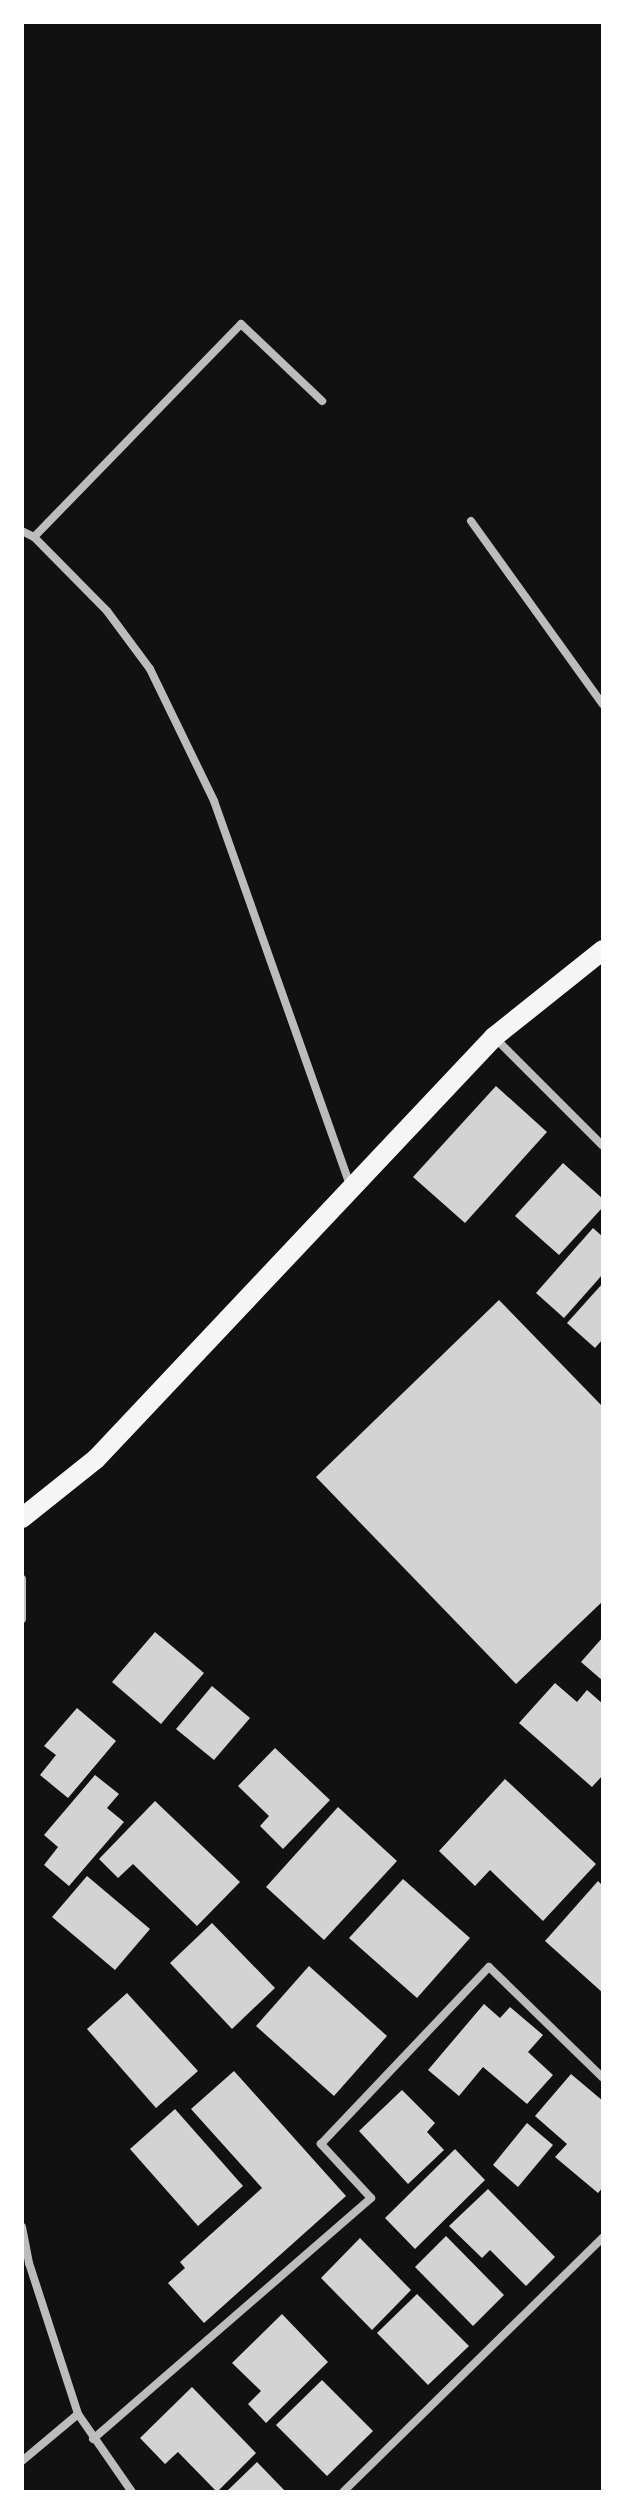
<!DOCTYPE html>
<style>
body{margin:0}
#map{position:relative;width:625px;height:2514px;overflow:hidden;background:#111;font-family:"Open Sans",sans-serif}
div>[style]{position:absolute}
.building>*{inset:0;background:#d3d3d3}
.minor>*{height:8px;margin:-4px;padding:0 4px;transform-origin:4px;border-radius:4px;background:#bcbcbc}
.primary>*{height:20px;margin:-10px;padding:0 10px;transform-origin:10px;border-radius:10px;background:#f5f5f5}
span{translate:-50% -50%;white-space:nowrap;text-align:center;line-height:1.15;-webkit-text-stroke:8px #fff;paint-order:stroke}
.frame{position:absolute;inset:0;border:24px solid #fff;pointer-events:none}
</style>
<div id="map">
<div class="building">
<i style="clip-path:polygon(496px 1086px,547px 1132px,465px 1223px,413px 1177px)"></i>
<i style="clip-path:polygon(563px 1163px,603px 1199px,603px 1207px,559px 1255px,515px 1216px)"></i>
<i style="clip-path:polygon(593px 1228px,603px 1237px,603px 1274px,564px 1318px,536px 1293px)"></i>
<i style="clip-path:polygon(603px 1283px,603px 1339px,595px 1348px,567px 1323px)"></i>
<i style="clip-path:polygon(499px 1300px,603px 1407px,603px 1601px,516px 1684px,316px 1477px)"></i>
<i style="clip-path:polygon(155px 1632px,204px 1673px,161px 1724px,112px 1682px)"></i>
<i style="clip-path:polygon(603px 1637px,603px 1681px,581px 1662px)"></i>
<i style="clip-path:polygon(555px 1683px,577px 1702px,587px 1690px,603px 1704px,603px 1775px,592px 1787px,519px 1723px)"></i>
<i style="clip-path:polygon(212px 1686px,250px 1718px,214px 1760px,176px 1729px)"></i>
<i style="clip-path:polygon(77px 1708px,116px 1741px,68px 1798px,40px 1775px,56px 1755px,44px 1746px)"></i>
<i style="clip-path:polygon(275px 1748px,330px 1800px,283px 1849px,260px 1826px,269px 1816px,238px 1786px)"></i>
<i style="clip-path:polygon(95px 1775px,119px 1794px,107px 1808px,124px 1822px,69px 1886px,44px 1865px,58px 1847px,44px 1835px)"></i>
<i style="clip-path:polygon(505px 1779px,596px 1864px,543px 1921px,490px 1870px,475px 1886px,439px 1851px)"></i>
<i style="clip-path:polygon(155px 1801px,240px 1882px,197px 1926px,133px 1864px,118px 1878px,99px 1859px)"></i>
<i style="clip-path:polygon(338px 1807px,397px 1861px,324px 1940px,266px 1887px)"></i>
<i style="clip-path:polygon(87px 1876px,150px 1929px,115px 1970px,52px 1917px)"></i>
<i style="clip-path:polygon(403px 1879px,470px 1938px,417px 1998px,349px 1938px)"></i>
<i style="clip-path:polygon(598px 1881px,603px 1886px,603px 1993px,545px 1941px)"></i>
<i style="clip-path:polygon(212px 1923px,275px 1988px,232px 2029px,170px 1963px)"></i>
<i style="clip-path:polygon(309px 1966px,387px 2036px,334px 2096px,256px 2026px)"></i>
<i style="clip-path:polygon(127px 1993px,198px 2071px,156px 2108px,87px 2029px)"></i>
<i style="clip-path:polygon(484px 2004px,500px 2018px,510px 2007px,543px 2035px,528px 2052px,553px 2075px,527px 2104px,483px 2067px,459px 2096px,428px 2070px)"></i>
<i style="clip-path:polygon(234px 2071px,346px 2196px,204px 2323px,168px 2283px,185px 2268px,180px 2262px,262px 2188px,191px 2109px)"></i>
<i style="clip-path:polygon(571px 2074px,603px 2101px,603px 2187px,598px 2193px,555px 2157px,567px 2144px,535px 2116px)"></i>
<i style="clip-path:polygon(402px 2090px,435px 2123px,427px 2132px,444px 2150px,408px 2184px,359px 2131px)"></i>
<i style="clip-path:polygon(175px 2109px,243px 2186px,198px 2226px,130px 2149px)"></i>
<i style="clip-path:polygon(527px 2123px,553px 2145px,518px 2187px,493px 2165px)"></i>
<i style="clip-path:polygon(455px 2149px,485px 2180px,415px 2249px,385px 2218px)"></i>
<i style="clip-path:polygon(488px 2189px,555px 2257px,526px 2286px,490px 2250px,482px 2258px,449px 2226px)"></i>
<i style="clip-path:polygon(446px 2236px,504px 2295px,473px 2326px,415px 2267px)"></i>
<i style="clip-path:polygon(360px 2238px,411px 2290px,372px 2330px,321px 2278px)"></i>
<i style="clip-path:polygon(417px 2294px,469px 2346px,428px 2385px,377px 2333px)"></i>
<i style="clip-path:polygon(282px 2314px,328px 2362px,266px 2423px,248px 2404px,261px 2391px,232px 2363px)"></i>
<i style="clip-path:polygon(322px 2380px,373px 2431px,327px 2476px,276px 2425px)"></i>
<i style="clip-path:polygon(192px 2387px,256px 2453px,217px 2492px,178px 2452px,165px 2464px,140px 2438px)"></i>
<i style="clip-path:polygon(257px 2462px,286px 2492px,226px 2492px)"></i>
</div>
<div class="minor">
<i style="left:471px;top:521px;width:226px;rotate:54.3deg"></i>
<i style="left:22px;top:531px;width:13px;rotate:27deg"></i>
<i style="left:34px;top:537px;width:104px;rotate:45.4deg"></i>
<i style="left:107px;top:611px;width:72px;rotate:53.4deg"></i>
<i style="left:150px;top:669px;width:147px;rotate:64.1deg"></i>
<i style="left:214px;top:801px;width:407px;rotate:70.5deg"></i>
<i style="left:34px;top:537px;width:297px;rotate:-45.8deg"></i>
<i style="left:241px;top:324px;width:112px;rotate:43.5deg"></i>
<i style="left:494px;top:1037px;width:154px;rotate:45deg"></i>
<i style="left:22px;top:1579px;width:40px;rotate:90deg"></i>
<i style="left:22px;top:2227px;width:37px;rotate:79deg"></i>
<i style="left:29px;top:2263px;width:159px;rotate:72deg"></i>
<i style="left:78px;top:2414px;width:95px;rotate:55.3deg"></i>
<i style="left:93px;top:2439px;width:368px;rotate:-40.9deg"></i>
<i style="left:371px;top:2198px;width:74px;rotate:-132.8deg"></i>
<i style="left:321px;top:2144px;width:244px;rotate:-46.5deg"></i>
<i style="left:489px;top:1967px;width:159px;rotate:44.2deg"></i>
<i style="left:22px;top:2461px;width:73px;rotate:-40deg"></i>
<i style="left:343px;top:2492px;width:364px;rotate:-44.4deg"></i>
</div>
<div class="primary">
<i style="left:22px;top:1518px;width:95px;rotate:-38.6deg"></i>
<i style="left:96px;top:1459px;width:580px;rotate:-46.68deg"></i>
<i style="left:494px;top:1037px;width:139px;rotate:-38.6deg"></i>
</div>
<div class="frame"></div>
</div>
